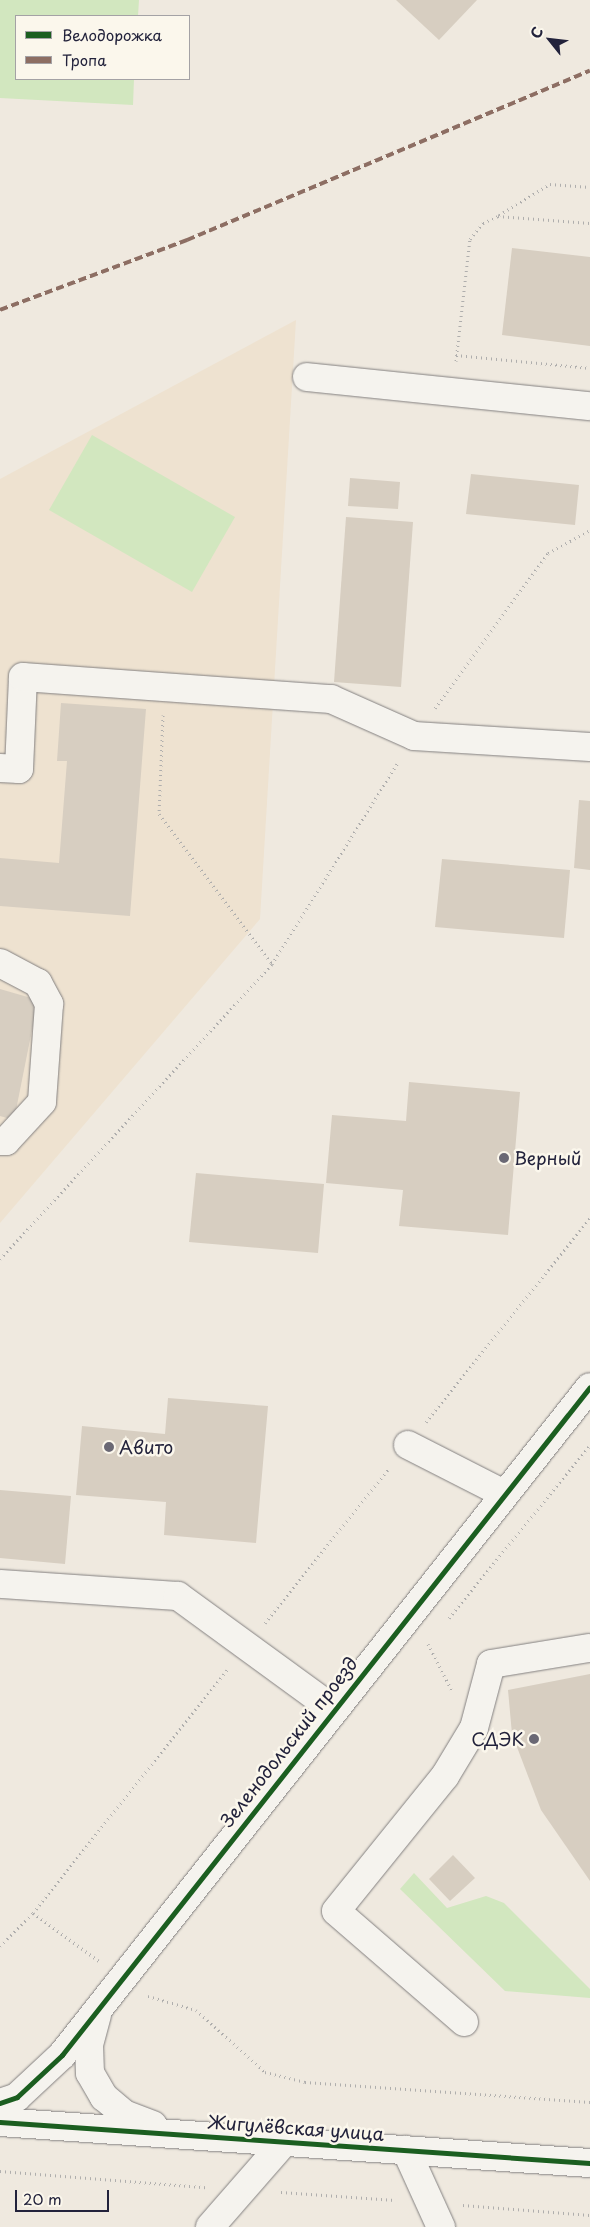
<!DOCTYPE html>
<meta charset="utf-8">
<style>
body{margin:0}
#map{position:relative;width:590px;height:2227px;overflow:hidden;background:#efe9df;font-family:"Playpen Sans",sans-serif}
div>[style]{position:absolute}
.built>*{inset:0;background:#eee2d0}
.green>*{inset:0;background:#d2e7bf}
.building>*{inset:0;background:#d7cec1}
.path>*{height:3px;margin-top:-1.5px;transform-origin:0;background:repeating-linear-gradient(90deg,#afaead 0 1px,transparent 0 5px)}
.roads{filter:drop-shadow(0 0 1px #838080) drop-shadow(0 0 1px #838080)}
.minor>*{height:28px;margin:-14px;padding:0 14px;transform-origin:14px;border-radius:14px;background:#f5f3ee}
.quiet>*{height:4px;margin-top:-2px;transform-origin:0;background:repeating-linear-gradient(90deg,#8d6e63 0 8px,transparent 0 12px)}
.cycleway>*{height:5px;margin:-2.5px;padding:0 2.5px;transform-origin:2.5px;border-radius:2.5px;background:#1b5e20}
.dots>*{width:14px;height:14px;translate:-50% -50%;box-sizing:border-box;border:2px solid #fbf7ec;border-radius:50%}
span{translate:-50% -50%;white-space:nowrap;text-align:center;line-height:1.15;-webkit-text-stroke:5px #fbf7ec;paint-order:stroke}
.poi-label{font-size:18px;color:#22223b}
.left{translate:0 -50%;text-align:left}
.right{translate:-100% -50%;text-align:right}
.street-label{font-size:18px;color:#22223b}
.legend{position:absolute;left:15px;top:15px;width:175px;height:65px;box-sizing:border-box;background:#fbf7ec;border:1px solid #a4a2a5;margin:0;padding:6px 9px;list-style:none;font-size:15px;color:#22223b}
.legend li{display:flex;align-items:center;gap:10px;height:25px}
.legend b{width:25px;border:1px solid #a4a2a5}
.north{position:absolute;left:525px;top:15px;width:50px;height:50px;-webkit-text-stroke:4px #fbf7ec;paint-order:stroke;rotate:299deg;font-size:14px;font-weight:700;line-height:20px;text-align:center;color:#22223b}
.north::after{content:'';display:block;margin:auto;width:18px;height:22px;background:#22223b;clip-path:polygon(50% 0,100% 100%,50% 72%,0 100%)}
.scale{position:absolute;left:15px;top:2190px;width:94px;height:22px;box-sizing:border-box;border:2px solid #22223b;border-top:0;padding-left:6px;font-size:15px;line-height:18px;white-space:nowrap;color:#22223b;-webkit-text-stroke:4px #fbf7ec;paint-order:stroke}
</style>
<div id="map">
<div class="built">
<i style="clip-path:polygon(296px 320px,260px 919px,0 1223px,0 479px)"></i>
</div>
<div class="green">
<i style="clip-path:polygon(0 0,139px 0,138px 16px,16px 16px,16px 79px,134px 79px,133px 105px,0 98px)"></i>
<i style="clip-path:polygon(92px 435px,235px 517px,192px 592px,49px 510px)"></i>
<i style="clip-path:polygon(414px 1873px,447px 1908px,486px 1896px,504px 1903px,590px 1989px,590px 1998px,505px 1991px,400px 1889px)"></i>
</div>
<div class="building">
<i style="clip-path:polygon(396px 0,477px 0,439px 40px)"></i>
<i style="clip-path:polygon(512px 248px,590px 257px,590px 346px,502px 335px)"></i>
<i style="clip-path:polygon(471px 474px,579px 485px,575px 525px,466px 514px)"></i>
<i style="clip-path:polygon(350px 478px,400px 482px,398px 509px,348px 506px)"></i>
<i style="clip-path:polygon(346px 517px,413px 522px,401px 687px,334px 682px)"></i>
<i style="clip-path:polygon(61px 703px,146px 709px,130px 916px,0 906px,0 858px,59px 863px,67px 761px,57px 761px)"></i>
<i style="clip-path:polygon(579px 800px,590px 801px,590px 870px,574px 868px)"></i>
<i style="clip-path:polygon(442px 859px,570px 870px,564px 938px,435px 927px)"></i>
<i style="clip-path:polygon(0 989px,38px 1000px,14px 1120px,0 1116px)"></i>
<i style="clip-path:polygon(409px 1082px,520px 1092px,508px 1235px,399px 1226px,403px 1190px,326px 1183px,332px 1115px,406px 1121px)"></i>
<i style="clip-path:polygon(196px 1173px,324px 1184px,318px 1253px,189px 1242px)"></i>
<i style="clip-path:polygon(168px 1398px,268px 1406px,256px 1543px,164px 1535px,166px 1502px,76px 1495px,82px 1426px,165px 1434px)"></i>
<i style="clip-path:polygon(0 1490px,71px 1496px,65px 1564px,0 1558px)"></i>
<i style="clip-path:polygon(590px 1674px,590px 1881px,541px 1810px,512px 1734px,508px 1690px)"></i>
<i style="clip-path:polygon(453px 1855px,475px 1878px,450px 1901px,429px 1879px)"></i>
</div>
<div class="path">
<i style="left:499px;top:215px;width:60px;rotate:-31.3deg"></i>
<i style="left:550px;top:184px;width:40px;rotate:4.3deg"></i>
<i style="left:456px;top:355px;width:135px;rotate:5.5deg"></i>
<i style="left:456px;top:361px;width:123px;rotate:-83.5deg"></i>
<i style="left:470px;top:239px;width:21px;rotate:-51deg"></i>
<i style="left:483px;top:223px;width:17px;rotate:-25deg"></i>
<i style="left:498px;top:216px;width:92px;rotate:4.4deg"></i>
<i style="left:435px;top:708px;width:192px;rotate:-53.9deg"></i>
<i style="left:548px;top:553px;width:48px;rotate:-28.7deg"></i>
<i style="left:163px;top:715px;width:99px;rotate:92.3deg"></i>
<i style="left:159px;top:814px;width:188px;rotate:53deg"></i>
<i style="left:0;top:1259px;width:401px;rotate:-47.3deg"></i>
<i style="left:272px;top:964px;width:238px;rotate:-58deg"></i>
<i style="left:426px;top:1422px;width:262px;rotate:-51.2deg"></i>
<i style="left:449px;top:1618px;width:223px;rotate:-50.8deg"></i>
<i style="left:265px;top:1623px;width:198px;rotate:-51.3deg"></i>
<i style="left:428px;top:1644px;width:53px;rotate:62.9deg"></i>
<i style="left:501px;top:1744px;width:15px;rotate:-42deg"></i>
<i style="left:33px;top:1913px;width:82px;rotate:36deg"></i>
<i style="left:0;top:1946px;width:47px;rotate:-45deg"></i>
<i style="left:33px;top:1913px;width:312px;rotate:-51.4deg"></i>
<i style="left:148px;top:1996px;width:50px;rotate:16.3deg"></i>
<i style="left:196px;top:2010px;width:93px;rotate:41.9deg"></i>
<i style="left:265px;top:2072px;width:41px;rotate:14deg"></i>
<i style="left:305px;top:2082px;width:286px;rotate:4deg"></i>
<i style="left:0;top:2171px;width:206px;rotate:4.5deg"></i>
<i style="left:281px;top:2192px;width:114px;rotate:4deg"></i>
<i style="left:463px;top:2205px;width:127px;rotate:4.5deg"></i>
</div>
<div class="roads">
<div class="minor">
<i style="left:307px;top:377px;width:284px;rotate:5.9deg"></i>
<i style="left:0;top:768px;width:19px;rotate:3deg"></i>
<i style="left:19px;top:769px;width:92px;rotate:-87.5deg"></i>
<i style="left:23px;top:677px;width:309px;rotate:4.1deg"></i>
<i style="left:331px;top:699px;width:91px;rotate:24deg"></i>
<i style="left:414px;top:736px;width:176px;rotate:3.6deg"></i>
<i style="left:0;top:963px;width:43px;rotate:27.8deg"></i>
<i style="left:38px;top:983px;width:24px;rotate:62deg"></i>
<i style="left:49px;top:1004px;width:98px;rotate:94.1deg"></i>
<i style="left:42px;top:1102px;width:53px;rotate:132.7deg"></i>
<i style="left:6px;top:1141px;width:6px;rotate:180deg"></i>
<i style="left:408px;top:1445px;width:108px;rotate:27deg"></i>
<i style="left:0;top:1584px;width:178px;rotate:3.9deg"></i>
<i style="left:178px;top:1596px;width:192px;rotate:36.1deg"></i>
<i style="left:97px;top:2015px;width:31px;rotate:105deg"></i>
<i style="left:89px;top:2045px;width:28px;rotate:88deg"></i>
<i style="left:90px;top:2073px;width:28px;rotate:60deg"></i>
<i style="left:104px;top:2097px;width:26px;rotate:40deg"></i>
<i style="left:124px;top:2114px;width:31px;rotate:21deg"></i>
<i style="left:464px;top:2022px;width:169px;rotate:-139.1deg"></i>
<i style="left:336px;top:1911px;width:174px;rotate:-51.1deg"></i>
<i style="left:445px;top:1776px;width:56px;rotate:-58.9deg"></i>
<i style="left:474px;top:1728px;width:66px;rotate:-75.1deg"></i>
<i style="left:491px;top:1664px;width:99px;rotate:-9.3deg"></i>
<i style="left:0;top:2103px;width:18px;rotate:-19deg"></i>
<i style="left:17px;top:2097px;width:62px;rotate:-43deg"></i>
<i style="left:62px;top:2055px;width:851px;rotate:-51.68deg"></i>
<i style="left:0;top:2122px;width:591px;rotate:3.98deg"></i>
<i style="left:406px;top:2150px;width:85px;rotate:65.6deg"></i>
<i style="left:210px;top:2227px;width:116px;rotate:-48.9deg"></i>
</div>
</div>
<div class="quiet">
<i style="left:0;top:310px;width:200px;rotate:-20.5deg"></i>
<i style="left:187px;top:240px;width:437px;rotate:-22.8deg"></i>
</div>
<div class="cycleway">
<i style="left:0;top:2103px;width:18px;rotate:-19deg"></i>
<i style="left:17px;top:2097px;width:62px;rotate:-43deg"></i>
<i style="left:62px;top:2055px;width:851px;rotate:-51.68deg"></i>
<i style="left:0;top:2122px;width:591px;rotate:3.98deg"></i>
</div>
<div class="dots">
<i style="left:504px;top:1158px;background:#6a6874"></i>
<i style="left:109px;top:1447px;background:#6a6874"></i>
<i style="left:534px;top:1739px;background:#6a6874"></i>
</div>
<div class="poi-label">
<span class="left" style="left:514px;top:1158px">Верный</span>
<span class="left" style="left:119px;top:1447px">Авито</span>
<span class="right" style="left:524px;top:1739px">СДЭК</span>
</div>
<div class="street-label">
<span style="left:289px;top:1742px;rotate:-52deg">Зеленодольский проезд</span>
<span style="left:296px;top:2128px;rotate:4deg">Жигулёвская улица</span>
</div>
<ul class="legend">
<li><b style="height:6px;background:#1b5e20"></b>Велодорожка</li>
<li><b style="height:6px;background:#8d6e63"></b>Тропа</li>
</ul>
<div class="north">С</div>
<div class="scale">20 m</div>
</div>
